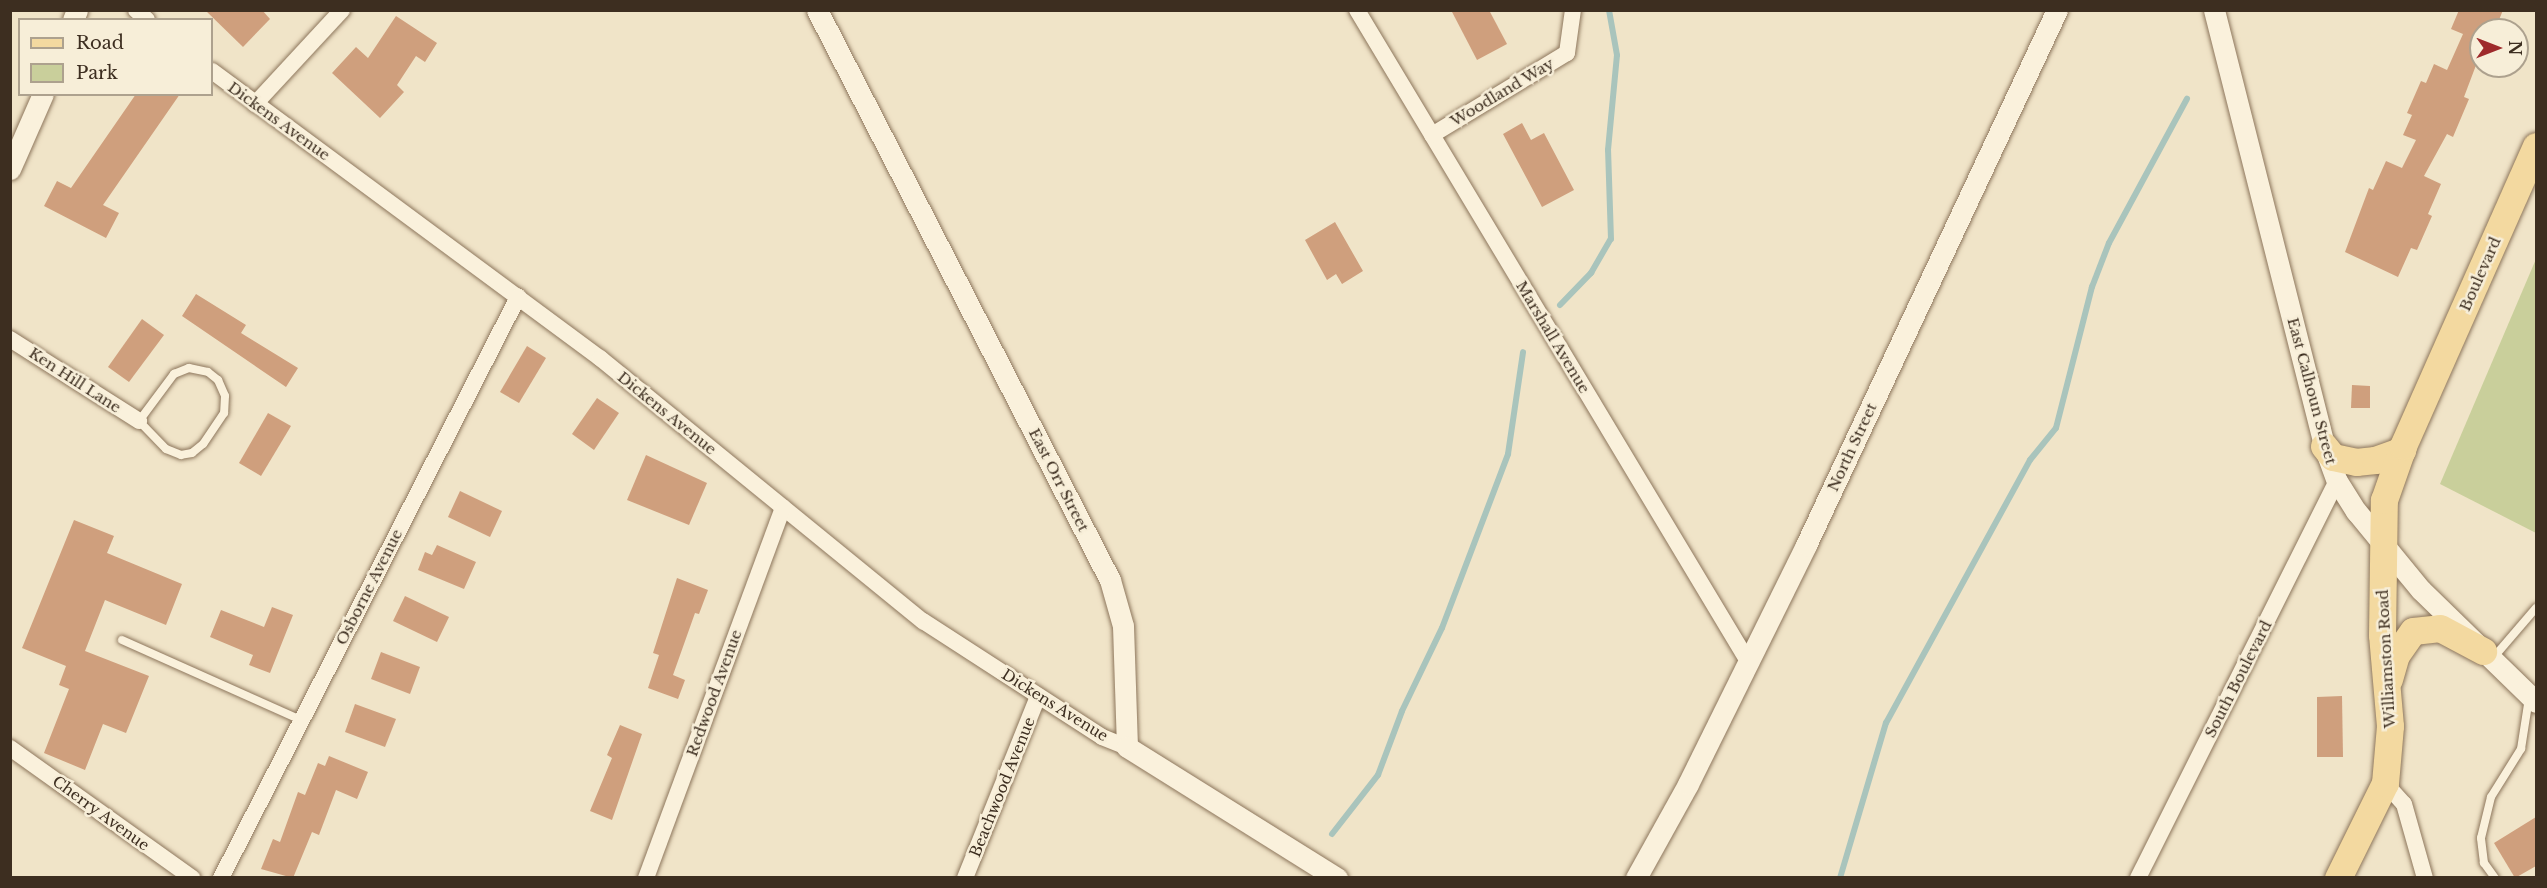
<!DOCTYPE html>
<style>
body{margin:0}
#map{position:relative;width:2547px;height:888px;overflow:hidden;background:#f0e4c8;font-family:"Libre Baskerville",serif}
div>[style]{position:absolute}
.green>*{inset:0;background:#c9cf9b}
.stream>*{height:6px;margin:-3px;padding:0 3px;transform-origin:3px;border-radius:3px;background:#a9c4bc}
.building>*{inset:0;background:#cf9f7d}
.roads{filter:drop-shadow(0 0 2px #8d765c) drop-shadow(0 0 2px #8d765c)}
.service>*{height:8px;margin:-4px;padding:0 4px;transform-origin:4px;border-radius:4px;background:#faf1dc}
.minor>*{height:16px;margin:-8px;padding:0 8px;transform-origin:8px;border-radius:8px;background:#faf1dc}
.tertiary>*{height:21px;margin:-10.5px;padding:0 10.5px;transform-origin:10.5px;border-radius:10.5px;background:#faf1dc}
.primary>*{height:27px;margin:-13.5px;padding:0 13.5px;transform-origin:13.5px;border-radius:13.5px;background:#f3d9a0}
span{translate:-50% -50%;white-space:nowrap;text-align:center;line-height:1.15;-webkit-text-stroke:5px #f7eed8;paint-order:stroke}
.street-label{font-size:15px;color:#3d2e20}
.frame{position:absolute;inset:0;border:12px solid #3d2e20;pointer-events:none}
.legend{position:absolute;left:18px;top:18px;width:195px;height:78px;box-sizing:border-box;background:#f7eed8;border:2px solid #ada18e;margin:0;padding:8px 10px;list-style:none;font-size:18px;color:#3d2e20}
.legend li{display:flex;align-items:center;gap:12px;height:30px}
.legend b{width:30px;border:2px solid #ada18e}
.north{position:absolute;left:2469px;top:18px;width:60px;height:60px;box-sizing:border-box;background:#f7eed8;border:2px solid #ada18e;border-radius:50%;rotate:90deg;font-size:16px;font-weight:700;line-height:24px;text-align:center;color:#3d2e20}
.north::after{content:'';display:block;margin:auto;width:21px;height:27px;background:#9e2a2b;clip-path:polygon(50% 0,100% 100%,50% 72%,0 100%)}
</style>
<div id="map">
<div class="green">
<i style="clip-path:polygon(2536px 259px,2536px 533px,2440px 484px)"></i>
</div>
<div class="stream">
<i style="left:1560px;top:305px;width:45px;rotate:-45.9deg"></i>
<i style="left:1591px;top:273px;width:39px;rotate:-60deg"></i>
<i style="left:1611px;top:239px;width:89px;rotate:-91.9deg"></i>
<i style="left:1608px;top:150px;width:95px;rotate:-84.6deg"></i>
<i style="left:1617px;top:55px;width:46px;rotate:-100.1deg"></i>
<i style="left:1332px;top:834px;width:75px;rotate:-52.1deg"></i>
<i style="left:1378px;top:775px;width:68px;rotate:-69.4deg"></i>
<i style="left:1402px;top:711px;width:92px;rotate:-64.3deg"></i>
<i style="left:1442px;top:628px;width:186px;rotate:-69.2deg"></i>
<i style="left:1508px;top:454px;width:103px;rotate:-81.6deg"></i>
<i style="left:1840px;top:878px;width:162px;rotate:-73.5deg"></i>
<i style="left:1886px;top:723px;width:300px;rotate:-61.3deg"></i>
<i style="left:2030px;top:460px;width:41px;rotate:-50.9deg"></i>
<i style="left:2056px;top:428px;width:146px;rotate:-75.7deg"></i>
<i style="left:2092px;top:287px;width:47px;rotate:-68.9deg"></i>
<i style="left:2109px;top:243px;width:164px;rotate:-61.6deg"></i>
</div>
<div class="building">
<i style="clip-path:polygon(205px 10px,262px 10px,270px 19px,243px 47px)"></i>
<i style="clip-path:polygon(1451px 10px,1489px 10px,1507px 44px,1477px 60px)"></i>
<i style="clip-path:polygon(2459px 10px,2503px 10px,2495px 30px,2481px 30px,2481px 52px,2464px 97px,2469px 99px,2453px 137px,2447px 134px,2424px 176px,2441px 184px,2428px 214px,2432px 216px,2417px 250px,2411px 248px,2398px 277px,2345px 252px,2369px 188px,2373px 190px,2386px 161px,2402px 168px,2416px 140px,2403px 135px,2412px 115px,2407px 113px,2421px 81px,2426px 83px,2434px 64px,2447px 70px,2463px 34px,2451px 29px)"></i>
<i style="clip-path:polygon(396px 16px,437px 43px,425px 62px,416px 56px,397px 85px,404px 92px,380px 118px,332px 73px,356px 47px,368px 58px)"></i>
<i style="clip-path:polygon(136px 94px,180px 94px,103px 205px,119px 213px,106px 238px,44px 206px,57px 181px,71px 188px)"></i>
<i style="clip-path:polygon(1522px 123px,1531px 140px,1544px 133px,1574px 190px,1542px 207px,1503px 134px)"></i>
<i style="clip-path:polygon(1335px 222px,1363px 271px,1342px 284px,1336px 274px,1327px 280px,1305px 240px)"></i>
<i style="clip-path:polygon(196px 294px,246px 325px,241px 333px,298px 368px,286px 387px,182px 316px)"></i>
<i style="clip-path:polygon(142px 319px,164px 335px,129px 382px,108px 367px)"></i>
<i style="clip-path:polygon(527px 346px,546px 358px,519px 403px,500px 392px)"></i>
<i style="clip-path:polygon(2352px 385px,2370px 386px,2370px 408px,2351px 408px)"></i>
<i style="clip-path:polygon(597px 398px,619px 413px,594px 450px,572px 434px)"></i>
<i style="clip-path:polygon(268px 413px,291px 426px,261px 476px,239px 463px)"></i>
<i style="clip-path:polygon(646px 455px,707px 483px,689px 525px,627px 500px)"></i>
<i style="clip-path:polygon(460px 491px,502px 511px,490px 537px,448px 517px)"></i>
<i style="clip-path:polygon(74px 520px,114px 536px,107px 553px,182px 584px,166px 625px,105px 600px,85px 651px,149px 676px,126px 733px,103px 724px,85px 770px,44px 753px,69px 689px,59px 685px,66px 666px,22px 648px)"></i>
<i style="clip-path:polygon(437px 545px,476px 562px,464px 589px,418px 570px,425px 552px,432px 555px)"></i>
<i style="clip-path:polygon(677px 578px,708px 590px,699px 614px,695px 613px,673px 675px,685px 680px,678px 699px,648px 688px,659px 655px,653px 653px)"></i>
<i style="clip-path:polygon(405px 596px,449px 617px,437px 642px,393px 621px)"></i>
<i style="clip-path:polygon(272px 607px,293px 615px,270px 673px,249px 665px,253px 655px,210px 637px,221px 610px,264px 627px)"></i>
<i style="clip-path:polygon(381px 652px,420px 667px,410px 694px,371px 679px)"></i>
<i style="clip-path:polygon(2342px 696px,2343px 757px,2317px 757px,2317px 697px)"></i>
<i style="clip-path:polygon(355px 704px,396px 719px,385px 747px,345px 732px)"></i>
<i style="clip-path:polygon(620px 725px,642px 734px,612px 820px,590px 811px,612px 758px,607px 755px)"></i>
<i style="clip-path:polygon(329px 756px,368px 772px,357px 799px,336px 790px,319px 835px,312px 832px,293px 878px,261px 869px,273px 839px,280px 842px,298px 792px,305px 795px,318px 763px,325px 766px)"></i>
<i style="clip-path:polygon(2536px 817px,2536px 866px,2515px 878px,2494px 843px)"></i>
</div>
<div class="roads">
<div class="service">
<i style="left:189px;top:368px;width:19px;rotate:12deg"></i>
<i style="left:208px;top:372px;width:13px;rotate:39deg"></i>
<i style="left:218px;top:380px;width:17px;rotate:66deg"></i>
<i style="left:225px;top:396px;width:17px;rotate:93deg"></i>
<i style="left:224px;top:413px;width:37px;rotate:124deg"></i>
<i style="left:203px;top:444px;width:14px;rotate:141deg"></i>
<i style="left:192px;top:453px;width:11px;rotate:170deg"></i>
<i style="left:181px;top:455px;width:16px;rotate:-158deg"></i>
<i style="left:166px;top:449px;width:39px;rotate:-134deg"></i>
<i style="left:139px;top:421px;width:59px;rotate:-53.3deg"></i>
<i style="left:174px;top:374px;width:16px;rotate:-22deg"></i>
<i style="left:122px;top:640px;width:196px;rotate:24.1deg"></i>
<i style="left:2493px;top:658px;width:66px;rotate:-49.3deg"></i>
<i style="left:2495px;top:878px;width:19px;rotate:-126deg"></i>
<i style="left:2484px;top:863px;width:25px;rotate:-97deg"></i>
<i style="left:2481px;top:838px;width:42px;rotate:-76.3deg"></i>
<i style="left:2491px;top:797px;width:57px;rotate:-58deg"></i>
<i style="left:2521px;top:749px;width:52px;rotate:-81.1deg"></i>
</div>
<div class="minor">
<i style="left:136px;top:10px;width:15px;rotate:42deg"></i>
<i style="left:1357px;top:10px;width:762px;rotate:59.02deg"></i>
<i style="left:212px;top:71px;width:483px;rotate:36.5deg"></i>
<i style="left:600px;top:358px;width:417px;rotate:39.2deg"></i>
<i style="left:923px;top:621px;width:213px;rotate:32.9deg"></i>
<i style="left:1102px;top:737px;width:27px;rotate:22deg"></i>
<i style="left:255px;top:104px;width:128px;rotate:-47.2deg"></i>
<i style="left:1432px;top:135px;width:158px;rotate:-31.3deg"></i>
<i style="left:1567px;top:53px;width:43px;rotate:-82.1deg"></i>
<i style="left:10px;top:339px;width:153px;rotate:32.4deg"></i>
<i style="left:10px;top:748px;width:224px;rotate:35.5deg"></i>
<i style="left:2385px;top:783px;width:28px;rotate:48deg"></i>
<i style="left:2404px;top:804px;width:77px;rotate:74.2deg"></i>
<i style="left:221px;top:878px;width:653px;rotate:-62.92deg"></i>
<i style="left:646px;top:878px;width:395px;rotate:-69.7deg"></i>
<i style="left:965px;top:878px;width:196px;rotate:-68.1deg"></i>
<i style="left:2138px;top:878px;width:444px;rotate:-63.4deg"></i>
</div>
<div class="tertiary">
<i style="left:817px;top:10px;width:641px;rotate:62.8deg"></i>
<i style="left:1110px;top:580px;width:48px;rotate:74.2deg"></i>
<i style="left:1123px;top:626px;width:121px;rotate:88.1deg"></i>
<i style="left:1127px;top:747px;width:248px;rotate:32deg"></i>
<i style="left:2214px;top:10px;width:450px;rotate:75.8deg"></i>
<i style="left:2324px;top:446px;width:37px;rotate:70deg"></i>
<i style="left:2337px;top:481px;width:36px;rotate:58deg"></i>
<i style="left:2356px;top:511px;width:102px;rotate:50.6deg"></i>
<i style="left:2421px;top:590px;width:161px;rotate:44.2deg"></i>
<i style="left:73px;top:20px;width:11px;rotate:-68deg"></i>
<i style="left:10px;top:169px;width:82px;rotate:-66.3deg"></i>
<i style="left:1636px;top:878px;width:107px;rotate:-61deg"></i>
<i style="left:1688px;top:784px;width:267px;rotate:-63.7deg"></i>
<i style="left:1806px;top:545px;width:591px;rotate:-64.87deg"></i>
</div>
<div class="primary">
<i style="left:2324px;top:446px;width:14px;rotate:51deg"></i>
<i style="left:2333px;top:457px;width:24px;rotate:12deg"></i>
<i style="left:2356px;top:462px;width:19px;rotate:-6deg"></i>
<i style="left:2375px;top:460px;width:29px;rotate:-20deg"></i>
<i style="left:2389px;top:679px;width:25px;rotate:-74deg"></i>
<i style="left:2396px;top:655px;width:29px;rotate:-55deg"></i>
<i style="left:2413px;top:631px;width:27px;rotate:-6deg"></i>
<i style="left:2440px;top:628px;width:49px;rotate:28.1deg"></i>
<i style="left:2338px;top:878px;width:106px;rotate:-63.7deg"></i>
<i style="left:2385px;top:783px;width:57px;rotate:-85deg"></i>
<i style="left:2390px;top:726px;width:91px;rotate:-95deg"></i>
<i style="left:2382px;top:635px;width:135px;rotate:-89.2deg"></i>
<i style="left:2384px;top:500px;width:57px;rotate:-70.6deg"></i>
<i style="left:2403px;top:446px;width:328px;rotate:-66.1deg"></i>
</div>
</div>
<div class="street-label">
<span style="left:1502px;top:92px;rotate:-31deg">Woodland Way</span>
<span style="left:279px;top:121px;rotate:36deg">Dickens Avenue</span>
<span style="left:2480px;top:274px;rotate:-66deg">Boulevard</span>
<span style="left:1553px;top:337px;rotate:59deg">Marshall Avenue</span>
<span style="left:75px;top:380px;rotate:33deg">Ken Hill Lane</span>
<span style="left:2312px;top:391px;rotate:75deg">East Calhoun Street</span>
<span style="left:667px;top:413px;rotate:39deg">Dickens Avenue</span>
<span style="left:1852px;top:447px;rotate:-65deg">North Street</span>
<span style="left:1059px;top:480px;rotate:63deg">East Orr Street</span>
<span style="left:369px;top:587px;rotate:-63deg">Osborne Avenue</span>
<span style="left:2386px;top:659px;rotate:-93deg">Williamston Road</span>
<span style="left:2238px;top:679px;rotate:-63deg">South Boulevard</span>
<span style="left:714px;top:693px;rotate:-70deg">Redwood Avenue</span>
<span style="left:1055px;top:705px;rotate:32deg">Dickens Avenue</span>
<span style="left:1002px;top:787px;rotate:-68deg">Beachwood Avenue</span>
<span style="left:101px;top:813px;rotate:36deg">Cherry Avenue</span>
</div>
<div class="frame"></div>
<ul class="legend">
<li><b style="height:8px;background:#f3d9a0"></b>Road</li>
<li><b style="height:16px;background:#c9cf9b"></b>Park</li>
</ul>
<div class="north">N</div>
</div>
